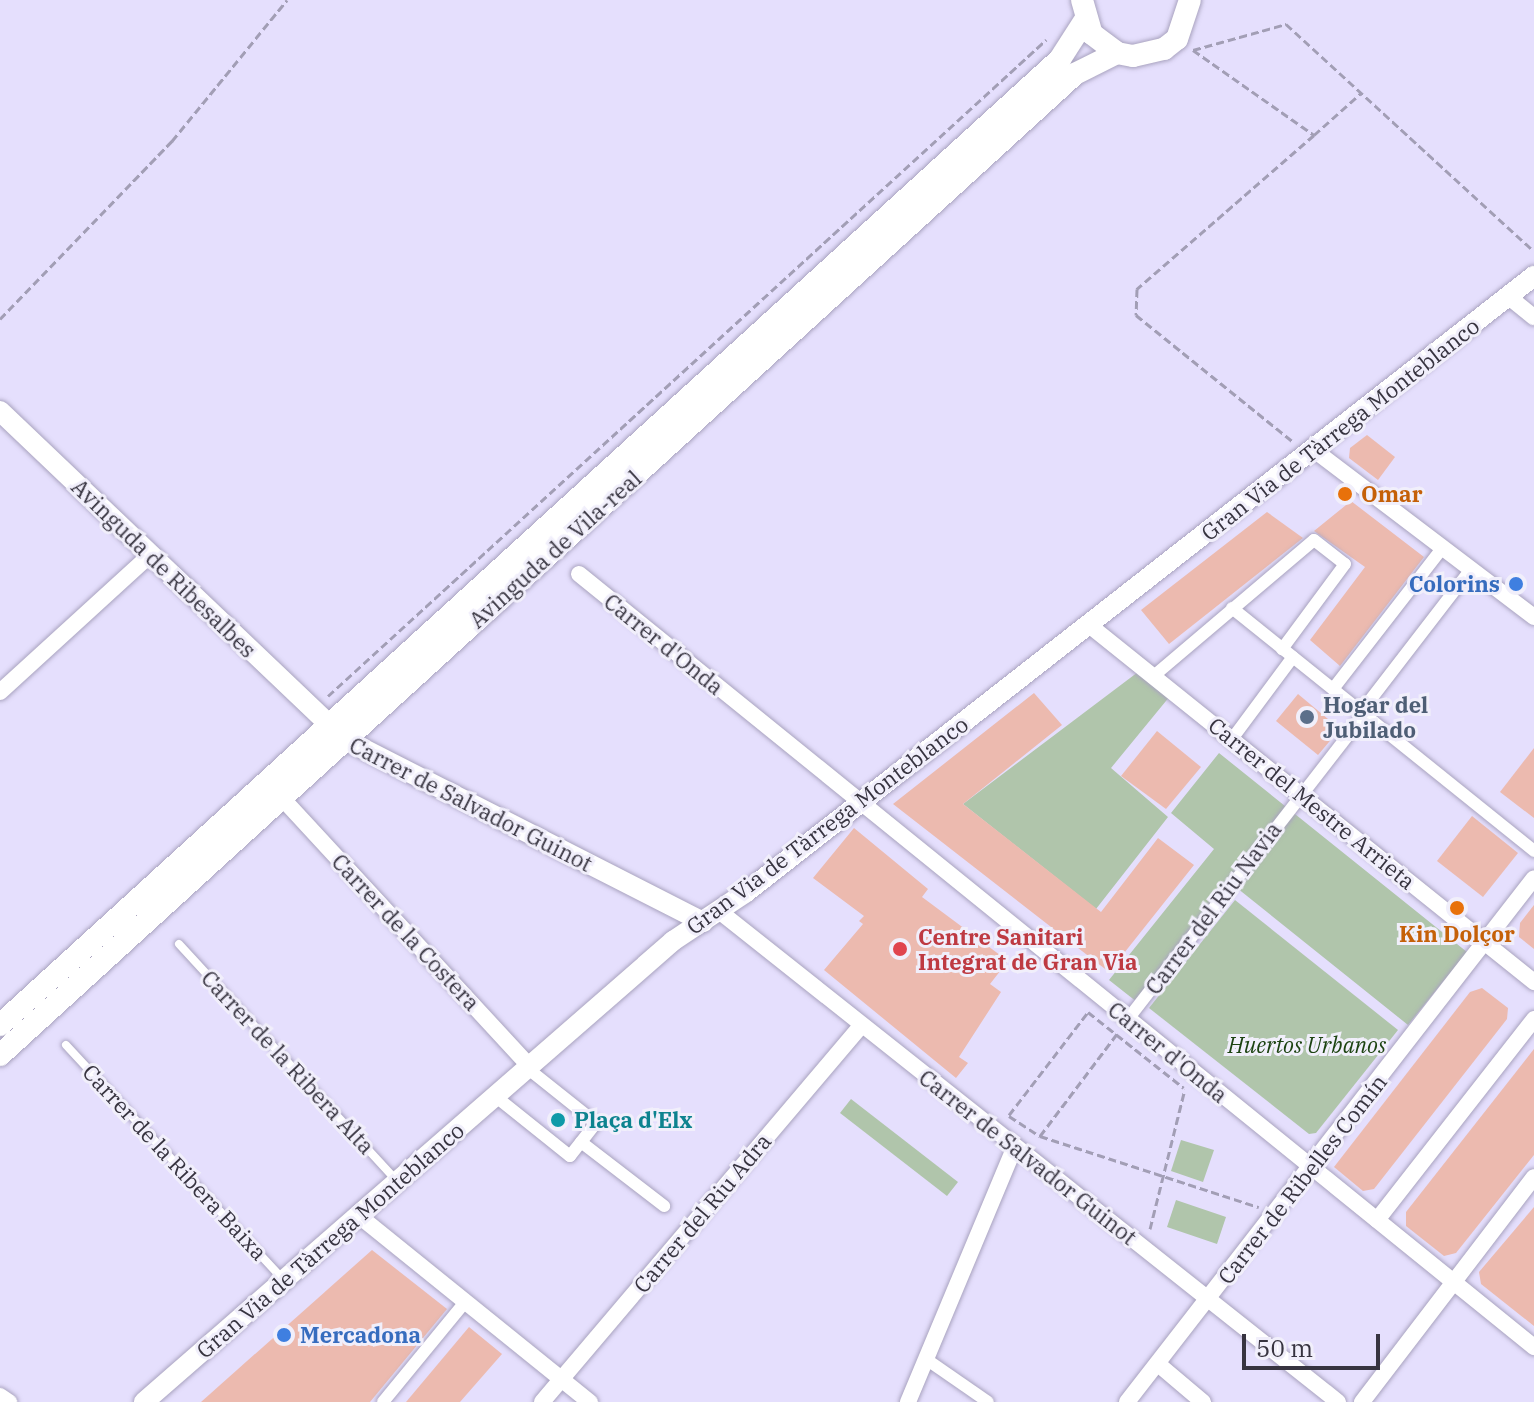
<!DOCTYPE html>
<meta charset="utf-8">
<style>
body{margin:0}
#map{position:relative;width:1534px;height:1402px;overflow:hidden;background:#e5dffd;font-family:"IBM Plex Serif",serif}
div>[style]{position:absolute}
.green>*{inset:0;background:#b0c5ab}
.building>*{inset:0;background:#ecbaaf}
.path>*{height:3px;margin-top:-1.5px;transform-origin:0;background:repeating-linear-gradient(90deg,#a29eb5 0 8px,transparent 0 12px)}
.roads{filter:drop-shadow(0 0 2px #a9a3bf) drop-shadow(0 0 2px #a9a3bf)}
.service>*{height:8px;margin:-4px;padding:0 4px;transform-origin:4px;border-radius:4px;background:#fff}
.pedestrian>*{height:12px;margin:-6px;padding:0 6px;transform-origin:6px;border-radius:6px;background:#fff}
.minor>*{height:16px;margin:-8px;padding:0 8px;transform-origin:8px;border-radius:8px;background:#fff}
.tertiary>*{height:20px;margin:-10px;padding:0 10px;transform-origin:10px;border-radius:10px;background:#fff}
.secondary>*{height:22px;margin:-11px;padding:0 11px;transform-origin:11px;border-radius:11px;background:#fff}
.dots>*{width:22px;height:22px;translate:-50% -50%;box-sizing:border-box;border:4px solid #f1effb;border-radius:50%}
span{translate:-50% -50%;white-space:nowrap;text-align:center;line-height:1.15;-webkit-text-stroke:6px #f1effb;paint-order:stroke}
.street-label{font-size:22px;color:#373440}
.food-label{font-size:22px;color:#c56008;font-weight:700}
.left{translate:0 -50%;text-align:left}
.shop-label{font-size:22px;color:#366cbe;font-weight:700}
.right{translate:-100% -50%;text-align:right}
.service-label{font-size:22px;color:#4e5e75;font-weight:700}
.health-label{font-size:22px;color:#be3a42;font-weight:700}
.park-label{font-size:22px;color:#1c4311;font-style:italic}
.culture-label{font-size:22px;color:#0d838f;font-weight:700}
.scale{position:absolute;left:1242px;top:1334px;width:138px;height:36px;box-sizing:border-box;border:4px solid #373440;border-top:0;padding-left:10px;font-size:24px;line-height:28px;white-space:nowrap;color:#373440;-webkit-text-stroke:6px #f1effb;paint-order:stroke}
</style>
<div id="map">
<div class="green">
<i style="clip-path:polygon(1146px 666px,1175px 690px,1111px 768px,1168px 817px,1096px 909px,963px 804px)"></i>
<i style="clip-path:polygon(1219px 753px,1467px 952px,1408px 1025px,1237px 888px,1142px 1006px,1109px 980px,1214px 849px,1171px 813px)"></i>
<i style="clip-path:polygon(1235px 900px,1398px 1030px,1316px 1133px,1309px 1134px,1149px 1008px)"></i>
<i style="clip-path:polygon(851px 1099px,958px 1182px,947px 1196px,840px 1113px)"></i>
<i style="clip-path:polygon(1181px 1140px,1214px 1150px,1203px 1182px,1171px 1171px)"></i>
<i style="clip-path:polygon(1176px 1200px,1226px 1217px,1217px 1244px,1167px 1227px)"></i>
</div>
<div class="building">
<i style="clip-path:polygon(1367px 435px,1395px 457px,1378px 480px,1349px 458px,1350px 448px)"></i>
<i style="clip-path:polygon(1351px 501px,1424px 557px,1340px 666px,1310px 640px,1365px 567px,1314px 531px)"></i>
<i style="clip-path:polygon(1267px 512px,1303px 538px,1169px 644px,1141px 610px)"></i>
<i style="clip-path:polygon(1034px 693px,1062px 725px,963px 804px,1101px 912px,1158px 838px,1194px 865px,1109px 972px,893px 804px)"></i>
<i style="clip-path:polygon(1298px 694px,1340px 729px,1318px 755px,1276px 721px)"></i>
<i style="clip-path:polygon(1157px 731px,1201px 767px,1166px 809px,1121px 776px)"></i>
<i style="clip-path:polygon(1534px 748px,1534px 818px,1500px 792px)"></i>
<i style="clip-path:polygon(1472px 816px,1518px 853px,1483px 897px,1437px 861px)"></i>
<i style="clip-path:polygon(854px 828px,928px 889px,922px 897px,1008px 961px,990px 984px,1001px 992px,959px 1057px,968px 1063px,956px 1078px,824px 970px,863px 924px,859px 921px,864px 916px,813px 878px)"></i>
<i style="clip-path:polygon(1534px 905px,1534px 949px,1519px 937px,1520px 923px)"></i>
<i style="clip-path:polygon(1482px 988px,1508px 1008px,1507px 1019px,1374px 1189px,1363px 1191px,1334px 1167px,1470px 992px)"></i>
<i style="clip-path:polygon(1534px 1049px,1534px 1155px,1456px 1253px,1444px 1256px,1406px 1226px,1406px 1212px)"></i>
<i style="clip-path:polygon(1534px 1207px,1534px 1326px,1481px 1284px,1479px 1272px)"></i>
<i style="clip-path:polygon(372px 1250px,447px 1309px,370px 1402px,201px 1402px)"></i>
<i style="clip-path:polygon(469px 1327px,502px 1354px,460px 1402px,406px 1402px)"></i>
</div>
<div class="path">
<i style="left:1193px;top:50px;width:148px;rotate:35.1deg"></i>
<i style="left:1314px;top:135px;width:235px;rotate:139deg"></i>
<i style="left:1137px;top:289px;width:26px;rotate:92deg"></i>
<i style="left:1136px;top:315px;width:201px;rotate:38.9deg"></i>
<i style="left:1193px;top:50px;width:97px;rotate:-15.6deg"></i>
<i style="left:1286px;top:24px;width:336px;rotate:42.5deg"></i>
<i style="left:1314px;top:135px;width:63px;rotate:-41.8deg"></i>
<i style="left:0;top:319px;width:248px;rotate:-46deg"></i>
<i style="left:172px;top:141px;width:182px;rotate:-50.8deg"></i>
<i style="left:328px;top:696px;width:973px;rotate:-42.42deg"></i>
<i style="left:1009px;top:1115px;width:130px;rotate:-52.5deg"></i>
<i style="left:1088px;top:1012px;width:122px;rotate:38.4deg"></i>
<i style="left:1009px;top:1116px;width:37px;rotate:33deg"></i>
<i style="left:1040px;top:1136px;width:230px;rotate:18deg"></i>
<i style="left:1040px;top:1136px;width:128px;rotate:-53deg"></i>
<i style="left:1150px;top:1229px;width:144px;rotate:-76deg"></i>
</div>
<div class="roads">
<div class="service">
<i style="left:179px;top:944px;width:322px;rotate:47.4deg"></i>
<i style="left:66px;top:1045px;width:319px;rotate:47.2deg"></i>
</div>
<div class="pedestrian">
<i style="left:1232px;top:608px;width:388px;rotate:38.8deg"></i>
<i style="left:1156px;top:674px;width:207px;rotate:-40.3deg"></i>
<i style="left:1314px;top:540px;width:39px;rotate:38deg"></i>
<i style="left:1345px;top:564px;width:106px;rotate:126.5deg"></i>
<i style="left:1333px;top:689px;width:180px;rotate:-52.2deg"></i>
<i style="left:1361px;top:712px;width:180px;rotate:-52.4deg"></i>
<i style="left:1232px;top:739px;width:102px;rotate:-53.4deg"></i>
<i style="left:1128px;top:1019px;width:385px;rotate:-52.2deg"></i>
<i style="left:495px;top:1096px;width:96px;rotate:38.7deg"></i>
<i style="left:570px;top:1156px;width:42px;rotate:-51.8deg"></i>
<i style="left:596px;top:1123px;width:88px;rotate:-141.4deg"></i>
<i style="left:581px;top:1142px;width:105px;rotate:37.6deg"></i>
<i style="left:926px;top:1359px;width:75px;rotate:34.7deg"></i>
<i style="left:383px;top:1402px;width:129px;rotate:-50.6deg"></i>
</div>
<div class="minor">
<i style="left:1509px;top:297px;width:32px;rotate:39deg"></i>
<i style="left:1314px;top:450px;width:276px;rotate:37.2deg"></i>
<i style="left:579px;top:574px;width:1229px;rotate:38.99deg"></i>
<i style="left:1089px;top:625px;width:571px;rotate:38.74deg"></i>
<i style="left:0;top:692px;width:203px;rotate:-42.4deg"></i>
<i style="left:282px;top:798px;width:364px;rotate:47.3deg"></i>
<i style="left:719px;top:911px;width:790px;rotate:38.42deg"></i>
<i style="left:358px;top:1215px;width:298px;rotate:38.9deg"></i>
<i style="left:1377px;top:1220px;width:255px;rotate:-52deg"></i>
<i style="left:1158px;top:1364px;width:59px;rotate:40.2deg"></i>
<i style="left:0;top:1396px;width:11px;rotate:34deg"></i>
<i style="left:542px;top:1402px;width:494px;rotate:-49.7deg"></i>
<i style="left:908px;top:1402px;width:277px;rotate:-67.3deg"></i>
<i style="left:1127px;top:1402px;width:663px;rotate:-52.16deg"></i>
<i style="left:1362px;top:1402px;width:283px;rotate:-52.6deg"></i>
</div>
<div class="tertiary">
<i style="left:0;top:411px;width:477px;rotate:43.6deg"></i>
<i style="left:346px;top:740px;width:401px;rotate:27deg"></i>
<i style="left:144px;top:1402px;width:702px;rotate:-41.07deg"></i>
<i style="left:673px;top:941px;width:87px;rotate:-33.7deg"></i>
<i style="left:745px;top:893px;width:1002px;rotate:-38.03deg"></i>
</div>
<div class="secondary">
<i style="left:1082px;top:0;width:35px;rotate:74deg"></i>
<i style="left:1092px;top:34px;width:31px;rotate:37deg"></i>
<i style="left:1117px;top:53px;width:16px;rotate:11deg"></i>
<i style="left:1133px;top:56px;width:32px;rotate:-13deg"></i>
<i style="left:1164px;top:49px;width:16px;rotate:-38deg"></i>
<i style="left:1177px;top:39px;width:41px;rotate:-71.6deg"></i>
<i style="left:0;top:1025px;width:1434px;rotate:-42.34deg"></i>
<i style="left:1060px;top:59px;width:46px;rotate:-57.3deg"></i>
<i style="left:0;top:1055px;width:1455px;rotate:-42.38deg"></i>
<i style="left:1075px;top:74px;width:47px;rotate:-26.6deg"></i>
</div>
</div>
<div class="dots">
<i style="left:1345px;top:494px;background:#e8710a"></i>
<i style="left:1516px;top:584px;background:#3f7fe0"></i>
<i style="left:1307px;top:717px;background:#5c6f8a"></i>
<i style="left:1457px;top:908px;background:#e8710a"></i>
<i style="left:900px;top:949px;background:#e0444e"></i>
<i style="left:558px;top:1120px;background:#0f9aa8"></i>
<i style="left:284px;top:1335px;background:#3f7fe0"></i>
</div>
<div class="street-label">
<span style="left:1340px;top:429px;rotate:-38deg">Gran Via de Tàrrega Monteblanco</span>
<span style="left:555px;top:549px;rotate:-42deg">Avinguda de Vila-real</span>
<span style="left:164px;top:568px;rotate:44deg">Avinguda de Ribesalbes</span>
<span style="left:664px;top:644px;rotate:39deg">Carrer d'Onda</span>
<span style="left:1312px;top:803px;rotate:39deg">Carrer del Mestre Arrieta</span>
<span style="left:471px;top:804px;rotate:27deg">Carrer de Salvador Guinot</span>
<span style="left:827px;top:825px;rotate:-37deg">Gran Via de Tàrrega Monteblanco</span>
<span style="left:1213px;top:908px;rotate:-53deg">Carrer del Riu Navia</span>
<span style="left:406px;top:932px;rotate:47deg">Carrer de la Costera</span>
<span style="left:1168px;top:1052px;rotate:39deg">Carrer d'Onda</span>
<span style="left:288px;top:1062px;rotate:47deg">Carrer de la Ribera Alta</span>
<span style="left:1028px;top:1157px;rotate:38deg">Carrer de Salvador Guinot</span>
<span style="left:175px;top:1162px;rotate:47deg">Carrer de la Ribera Baixa</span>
<span style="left:1302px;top:1179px;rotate:-52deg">Carrer de Ribelles Comín</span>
<span style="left:702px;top:1213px;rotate:-50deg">Carrer del Riu Adra</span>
<span style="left:330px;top:1240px;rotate:-41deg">Gran Via de Tàrrega Monteblanco</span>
</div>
<div class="food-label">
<span class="left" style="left:1361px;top:494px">Omar</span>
<span style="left:1457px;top:934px">Kin Dolçor</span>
</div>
<div class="shop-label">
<span class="right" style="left:1500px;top:584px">Colorins</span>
<span class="left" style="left:300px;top:1335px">Mercadona</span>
</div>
<div class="service-label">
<span class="left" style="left:1323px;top:717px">Hogar del<br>Jubilado</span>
</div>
<div class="health-label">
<span class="left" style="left:918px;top:949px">Centre Sanitari<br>Integrat de Gran Via</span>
</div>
<div class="park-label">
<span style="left:1307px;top:1045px">Huertos Urbanos</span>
</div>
<div class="culture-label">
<span class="left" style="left:574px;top:1120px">Plaça d'Elx</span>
</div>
<div class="scale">50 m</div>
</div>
